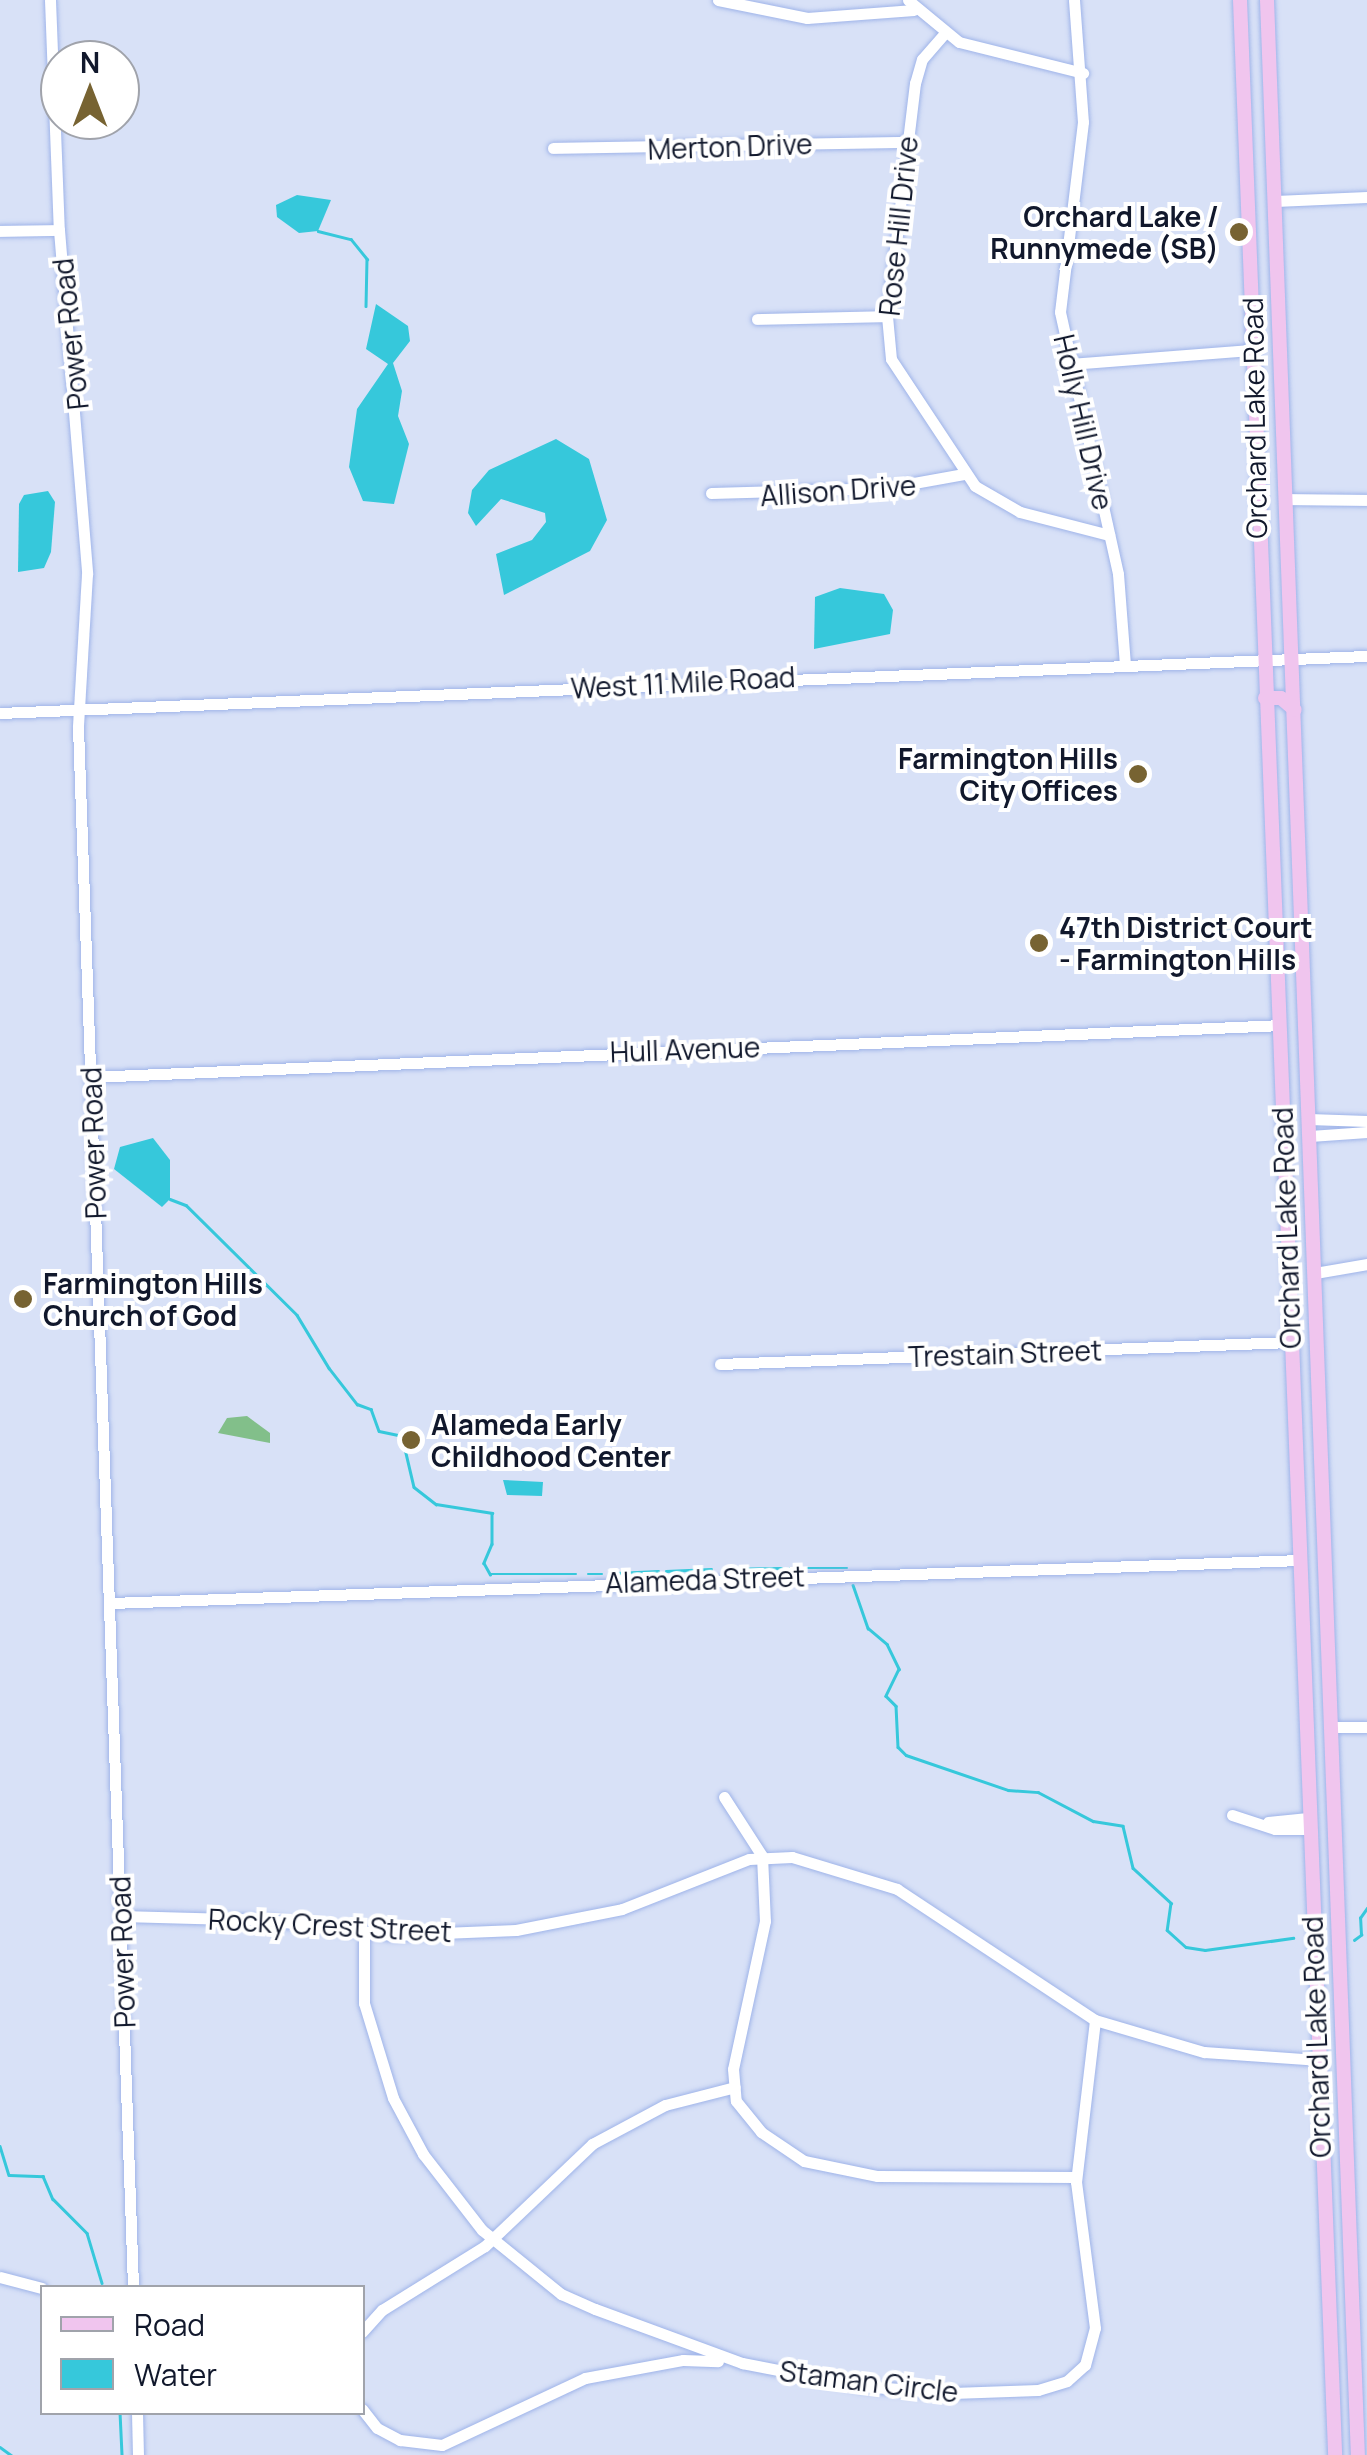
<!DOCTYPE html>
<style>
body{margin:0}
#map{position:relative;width:1367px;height:2455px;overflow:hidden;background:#d8e1f7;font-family:Manrope,sans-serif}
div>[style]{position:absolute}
.green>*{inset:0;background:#82bf8a}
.water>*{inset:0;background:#36c8db}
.stream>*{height:2.5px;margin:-1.25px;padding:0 1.25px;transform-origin:1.25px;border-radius:1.25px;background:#36c8db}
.roads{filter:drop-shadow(0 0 2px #9fb4e9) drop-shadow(0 0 2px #9fb4e9)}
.minor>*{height:11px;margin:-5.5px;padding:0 5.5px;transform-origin:5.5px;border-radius:5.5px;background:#fff}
.major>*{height:14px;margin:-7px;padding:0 7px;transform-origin:7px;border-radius:7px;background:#f0c5ee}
.dots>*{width:28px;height:28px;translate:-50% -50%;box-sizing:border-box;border:5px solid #fff;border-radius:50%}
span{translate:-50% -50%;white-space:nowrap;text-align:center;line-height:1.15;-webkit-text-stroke:8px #fff;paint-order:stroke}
.street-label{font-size:28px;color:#11182c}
.poi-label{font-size:28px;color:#11182c;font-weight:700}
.right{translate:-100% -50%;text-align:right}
.left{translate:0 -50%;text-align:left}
.legend{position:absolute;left:40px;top:2285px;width:325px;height:130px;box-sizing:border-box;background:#fff;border:2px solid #a0a3ab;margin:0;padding:12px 18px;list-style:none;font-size:30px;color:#11182c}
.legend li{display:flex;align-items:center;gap:20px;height:50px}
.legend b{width:50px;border:2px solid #a0a3ab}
.north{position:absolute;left:40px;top:40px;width:100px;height:100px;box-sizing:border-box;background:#fff;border:2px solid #a0a3ab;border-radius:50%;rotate:0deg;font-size:28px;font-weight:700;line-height:40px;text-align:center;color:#11182c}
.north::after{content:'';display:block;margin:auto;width:35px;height:45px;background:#776332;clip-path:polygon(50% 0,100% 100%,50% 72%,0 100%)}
</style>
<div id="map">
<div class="green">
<i style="clip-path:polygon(247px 1416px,270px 1433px,270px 1443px,218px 1433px,227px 1418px)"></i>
</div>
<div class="water">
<i style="clip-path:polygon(297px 195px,331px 200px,318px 231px,299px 233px,277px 217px,276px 205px)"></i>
<i style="clip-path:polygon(376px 304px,408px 326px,410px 341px,393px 363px,402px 391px,398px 416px,409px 444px,394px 504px,363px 501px,349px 467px,357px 409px,388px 364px,366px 349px)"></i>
<i style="clip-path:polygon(556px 439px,589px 459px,607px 520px,590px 551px,504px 595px,496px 554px,532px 540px,546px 522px,545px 513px,501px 499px,476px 526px,468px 513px,472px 490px,489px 470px)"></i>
<i style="clip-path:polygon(48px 491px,55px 502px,51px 552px,44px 568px,18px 572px,19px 504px,24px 495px)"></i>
<i style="clip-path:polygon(840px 588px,884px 594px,893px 610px,890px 634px,814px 649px,815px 597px)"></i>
<i style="clip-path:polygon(153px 1138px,170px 1160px,170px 1199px,162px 1207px,114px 1169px,120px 1147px)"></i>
<i style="clip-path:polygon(503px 1480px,543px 1482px,542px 1496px,507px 1495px)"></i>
</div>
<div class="stream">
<i style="left:318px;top:231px;width:34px;rotate:14deg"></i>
<i style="left:351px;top:239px;width:26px;rotate:51deg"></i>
<i style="left:367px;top:259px;width:47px;rotate:91.2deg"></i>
<i style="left:170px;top:1199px;width:17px;rotate:21deg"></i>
<i style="left:186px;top:1205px;width:156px;rotate:44.7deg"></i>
<i style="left:297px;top:1315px;width:62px;rotate:58.9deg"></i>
<i style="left:329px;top:1368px;width:46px;rotate:52.1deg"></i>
<i style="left:357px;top:1404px;width:15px;rotate:20deg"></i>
<i style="left:371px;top:1409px;width:23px;rotate:70deg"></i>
<i style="left:379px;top:1431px;width:24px;rotate:12deg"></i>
<i style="left:402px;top:1436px;width:52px;rotate:76.8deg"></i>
<i style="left:414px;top:1487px;width:28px;rotate:38deg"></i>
<i style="left:436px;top:1504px;width:57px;rotate:9.1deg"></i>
<i style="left:492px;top:1513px;width:31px;rotate:90deg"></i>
<i style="left:492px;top:1544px;width:21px;rotate:113deg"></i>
<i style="left:484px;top:1563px;width:13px;rotate:61deg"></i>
<i style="left:490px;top:1574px;width:86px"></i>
<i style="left:790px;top:1568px;width:57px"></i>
<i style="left:723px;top:1569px;width:58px;rotate:-1deg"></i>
<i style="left:666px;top:1571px;width:45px;rotate:-2.5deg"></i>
<i style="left:616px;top:1573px;width:42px;rotate:-2.7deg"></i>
<i style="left:588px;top:1574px;width:14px"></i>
<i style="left:853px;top:1585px;width:46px;rotate:70.8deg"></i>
<i style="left:868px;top:1628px;width:25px;rotate:40deg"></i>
<i style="left:887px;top:1644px;width:28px;rotate:64deg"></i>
<i style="left:899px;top:1669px;width:30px;rotate:116deg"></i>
<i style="left:886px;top:1696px;width:14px;rotate:45deg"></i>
<i style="left:896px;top:1706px;width:41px;rotate:87.2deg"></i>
<i style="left:898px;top:1747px;width:11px;rotate:45deg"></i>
<i style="left:906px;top:1755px;width:108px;rotate:18.9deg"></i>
<i style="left:1008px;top:1790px;width:30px;rotate:4deg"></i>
<i style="left:1038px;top:1792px;width:62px;rotate:27.8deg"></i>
<i style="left:1093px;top:1821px;width:30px;rotate:9deg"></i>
<i style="left:1123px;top:1826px;width:43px;rotate:76.6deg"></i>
<i style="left:1133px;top:1868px;width:52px;rotate:42.6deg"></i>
<i style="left:1171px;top:1903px;width:27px;rotate:98deg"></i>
<i style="left:1167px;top:1930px;width:25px;rotate:42deg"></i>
<i style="left:1186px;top:1947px;width:19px;rotate:9deg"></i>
<i style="left:1205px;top:1950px;width:89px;rotate:-7.8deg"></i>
<i style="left:1354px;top:1940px;width:9px;rotate:-36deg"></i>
<i style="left:1361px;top:1935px;width:17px;rotate:-93deg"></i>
<i style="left:1360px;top:1918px;width:12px;rotate:-55deg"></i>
<i style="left:0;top:2146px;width:30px;rotate:73deg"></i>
<i style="left:9px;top:2175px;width:34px;rotate:2deg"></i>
<i style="left:43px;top:2176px;width:25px;rotate:67deg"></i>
<i style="left:53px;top:2199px;width:48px;rotate:45deg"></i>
<i style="left:87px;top:2233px;width:52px;rotate:73.3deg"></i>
<i style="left:120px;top:2412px;width:43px;rotate:87.3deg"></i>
<i style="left:0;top:2447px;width:14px;rotate:36deg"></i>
</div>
<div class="roads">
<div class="minor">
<i style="left:50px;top:0;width:230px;rotate:87.8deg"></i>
<i style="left:59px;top:230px;width:345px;rotate:85.3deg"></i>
<i style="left:87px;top:574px;width:153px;rotate:93.4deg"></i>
<i style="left:78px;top:727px;width:1562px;rotate:87.98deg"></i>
<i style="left:718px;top:0;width:91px;rotate:11.4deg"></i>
<i style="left:807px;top:18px;width:107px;rotate:-4.3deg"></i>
<i style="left:908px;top:0;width:66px;rotate:39.5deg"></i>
<i style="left:959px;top:42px;width:128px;rotate:14deg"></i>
<i style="left:1074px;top:0;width:122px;rotate:85.8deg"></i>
<i style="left:1083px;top:122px;width:191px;rotate:96.9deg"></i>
<i style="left:1060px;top:312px;width:268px;rotate:77.5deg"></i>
<i style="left:1118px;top:574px;width:90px;rotate:85.6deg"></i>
<i style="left:944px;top:34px;width:33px;rotate:131deg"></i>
<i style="left:922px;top:59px;width:25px;rotate:106deg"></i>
<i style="left:915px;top:83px;width:235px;rotate:96.9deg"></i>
<i style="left:887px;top:316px;width:43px;rotate:84.7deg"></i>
<i style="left:891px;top:359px;width:152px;rotate:56.5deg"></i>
<i style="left:975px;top:486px;width:52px;rotate:30deg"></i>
<i style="left:1020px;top:512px;width:92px;rotate:14.5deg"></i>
<i style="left:553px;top:148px;width:354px;rotate:-1deg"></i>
<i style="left:1275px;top:201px;width:92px;rotate:-2.5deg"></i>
<i style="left:0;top:231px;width:59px;rotate:-1deg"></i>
<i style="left:757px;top:319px;width:130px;rotate:-1.3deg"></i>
<i style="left:1069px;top:364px;width:183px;rotate:-4.4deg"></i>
<i style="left:711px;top:493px;width:175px;rotate:-1.6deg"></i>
<i style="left:886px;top:488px;width:79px;rotate:-10.2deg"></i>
<i style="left:1285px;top:499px;width:82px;rotate:0.7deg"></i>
<i style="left:0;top:713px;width:1368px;rotate:-2.39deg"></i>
<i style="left:91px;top:1077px;width:1190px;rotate:-2.5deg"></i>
<i style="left:1309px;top:1119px;width:58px;rotate:2deg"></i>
<i style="left:1310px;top:1136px;width:57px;rotate:-4deg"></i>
<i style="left:1315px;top:1273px;width:53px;rotate:-9.8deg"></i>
<i style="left:720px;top:1364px;width:570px;rotate:-2.21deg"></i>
<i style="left:111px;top:1603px;width:1189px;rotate:-2.07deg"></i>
<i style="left:1332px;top:1727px;width:35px"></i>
<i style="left:724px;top:1797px;width:70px;rotate:57.2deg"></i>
<i style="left:762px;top:1856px;width:65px;rotate:87.4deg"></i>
<i style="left:765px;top:1921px;width:151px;rotate:102.2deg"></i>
<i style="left:733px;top:2069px;width:32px;rotate:85deg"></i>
<i style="left:736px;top:2101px;width:40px;rotate:51deg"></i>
<i style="left:761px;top:2132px;width:52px;rotate:34deg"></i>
<i style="left:804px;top:2161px;width:75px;rotate:11.6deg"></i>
<i style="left:877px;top:2176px;width:199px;rotate:0.3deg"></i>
<i style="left:1232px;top:1815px;width:45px;rotate:18deg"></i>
<i style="left:1275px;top:1829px;width:33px"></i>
<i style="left:1268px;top:1822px;width:40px;rotate:-5.7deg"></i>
<i style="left:121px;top:1916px;width:147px;rotate:1.6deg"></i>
<i style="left:268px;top:1920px;width:126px;rotate:6.8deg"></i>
<i style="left:393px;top:1935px;width:123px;rotate:-2.3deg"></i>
<i style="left:516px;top:1930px;width:108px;rotate:-11.2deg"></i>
<i style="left:622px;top:1909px;width:136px;rotate:-21.5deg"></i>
<i style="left:749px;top:1859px;width:43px;rotate:-2.7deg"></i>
<i style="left:792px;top:1857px;width:110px;rotate:16.9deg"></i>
<i style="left:897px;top:1889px;width:237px;rotate:33.5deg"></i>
<i style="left:1095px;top:2020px;width:114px;rotate:16.4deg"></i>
<i style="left:1204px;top:2052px;width:113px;rotate:4deg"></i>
<i style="left:364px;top:1933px;width:70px;rotate:90deg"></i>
<i style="left:364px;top:2003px;width:99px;rotate:73deg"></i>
<i style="left:393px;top:2098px;width:64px;rotate:61.8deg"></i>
<i style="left:423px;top:2154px;width:96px;rotate:52.2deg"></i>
<i style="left:482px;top:2230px;width:102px;rotate:39deg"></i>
<i style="left:561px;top:2294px;width:37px;rotate:24deg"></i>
<i style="left:595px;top:2309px;width:157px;rotate:20.2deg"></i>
<i style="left:742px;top:2363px;width:120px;rotate:11deg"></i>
<i style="left:860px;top:2386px;width:92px;rotate:4.4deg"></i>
<i style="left:952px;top:2393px;width:86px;rotate:-2deg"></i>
<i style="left:1038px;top:2390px;width:30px;rotate:-17deg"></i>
<i style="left:1067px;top:2381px;width:24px;rotate:-42deg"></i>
<i style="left:1085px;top:2365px;width:38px;rotate:-75deg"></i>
<i style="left:1095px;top:2328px;width:147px;rotate:-97.4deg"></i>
<i style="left:1076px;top:2182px;width:163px;rotate:-83.3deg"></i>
<i style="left:0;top:2277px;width:43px;rotate:14.7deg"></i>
<i style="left:362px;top:2332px;width:30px;rotate:-48deg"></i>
<i style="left:382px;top:2310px;width:121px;rotate:-31.9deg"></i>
<i style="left:485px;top:2246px;width:148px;rotate:-43.6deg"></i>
<i style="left:592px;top:2144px;width:83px;rotate:-28.1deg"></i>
<i style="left:665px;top:2105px;width:72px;rotate:-14.4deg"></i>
<i style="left:362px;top:2409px;width:24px;rotate:52deg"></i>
<i style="left:377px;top:2428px;width:26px;rotate:28deg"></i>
<i style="left:400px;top:2440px;width:42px;rotate:6.8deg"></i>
<i style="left:442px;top:2445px;width:158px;rotate:-25.1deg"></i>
<i style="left:585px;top:2378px;width:100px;rotate:-10.4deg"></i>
<i style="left:683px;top:2360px;width:35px;rotate:2deg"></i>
<i style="left:137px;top:2412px;width:43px;rotate:88.7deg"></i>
</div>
<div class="major">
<i style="left:1240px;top:0;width:2457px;rotate:87.78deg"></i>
<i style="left:1267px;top:0;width:2457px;rotate:87.88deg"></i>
<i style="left:1265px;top:698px;width:16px"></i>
<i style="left:1281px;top:698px;width:18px;rotate:41deg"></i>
</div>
</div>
<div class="dots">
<i style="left:1239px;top:232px;background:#776332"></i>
<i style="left:1138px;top:774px;background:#776332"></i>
<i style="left:1039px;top:943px;background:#776332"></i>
<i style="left:23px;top:1299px;background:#776332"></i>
<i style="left:411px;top:1440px;background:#776332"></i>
</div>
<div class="street-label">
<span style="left:730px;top:146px;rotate:-2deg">Merton Drive</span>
<span style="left:898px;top:226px;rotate:-84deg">Rose Hill Drive</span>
<span style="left:70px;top:334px;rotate:-96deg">Power Road</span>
<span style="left:1254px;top:418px;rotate:-91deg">Orchard Lake Road</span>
<span style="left:1084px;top:422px;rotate:77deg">Holly Hill Drive</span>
<span style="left:838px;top:490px;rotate:-4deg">Allison Drive</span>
<span style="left:683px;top:682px;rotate:-3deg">West 11 Mile Road</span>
<span style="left:685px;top:1049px;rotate:-2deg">Hull Avenue</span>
<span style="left:93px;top:1143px;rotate:-92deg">Power Road</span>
<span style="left:1286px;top:1228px;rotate:-92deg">Orchard Lake Road</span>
<span style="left:1005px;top:1353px;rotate:-2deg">Trestain Street</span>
<span style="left:705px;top:1579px;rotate:-2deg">Alameda Street</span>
<span style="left:330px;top:1925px;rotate:3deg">Rocky Crest Street</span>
<span style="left:122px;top:1952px;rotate:-92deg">Power Road</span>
<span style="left:1316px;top:2037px;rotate:-92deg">Orchard Lake Road</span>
<span style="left:869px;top:2381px;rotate:7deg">Staman Circle</span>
</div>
<div class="poi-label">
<span class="right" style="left:1219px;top:232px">Orchard Lake /<br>Runnymede (SB)</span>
<span class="right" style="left:1118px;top:774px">Farmington Hills<br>City Offices</span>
<span class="left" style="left:1059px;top:943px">47th District Court<br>- Farmington Hills</span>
<span class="left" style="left:43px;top:1299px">Farmington Hills<br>Church of God</span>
<span class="left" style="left:431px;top:1440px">Alameda Early<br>Childhood Center</span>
</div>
<ul class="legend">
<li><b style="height:12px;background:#f0c5ee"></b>Road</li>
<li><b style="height:28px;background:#36c8db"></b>Water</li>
</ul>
<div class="north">N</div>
</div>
